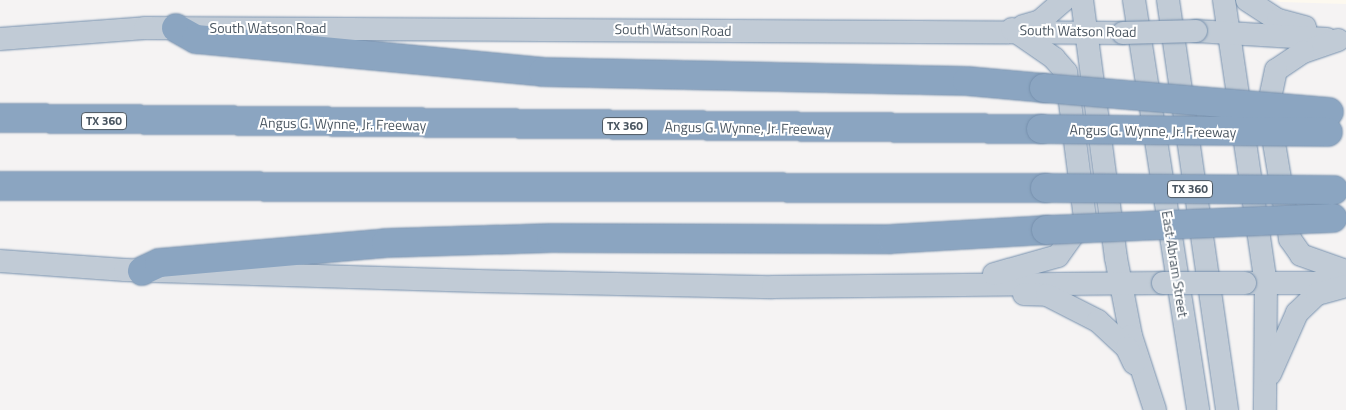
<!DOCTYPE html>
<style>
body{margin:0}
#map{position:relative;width:1346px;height:410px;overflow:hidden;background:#f5f3f3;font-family:"Titillium Web",sans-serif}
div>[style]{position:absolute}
.commercial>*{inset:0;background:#fdf9ef}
.roads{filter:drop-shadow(0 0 1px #7690ad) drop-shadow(0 0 1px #7690ad)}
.secondary>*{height:22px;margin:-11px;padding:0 11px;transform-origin:11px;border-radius:11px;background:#c1cbd6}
.motorway>*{height:28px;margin:-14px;padding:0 14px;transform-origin:14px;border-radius:14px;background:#8ba5c1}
.bridges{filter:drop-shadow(0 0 1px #7690ad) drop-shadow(0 0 1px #7690ad)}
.secondary-bridge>*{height:22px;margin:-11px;padding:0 11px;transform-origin:11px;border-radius:11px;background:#c1cbd6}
.motorway-bridge>*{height:28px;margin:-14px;padding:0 14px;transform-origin:14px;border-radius:14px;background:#8ba5c1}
span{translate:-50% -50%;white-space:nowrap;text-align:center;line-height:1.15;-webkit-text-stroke:4px #fff;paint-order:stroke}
.shield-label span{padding:1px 4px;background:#fff;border:1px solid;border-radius:4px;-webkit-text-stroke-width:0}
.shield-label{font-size:12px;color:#4a5661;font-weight:700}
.street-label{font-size:14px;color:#4a5661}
</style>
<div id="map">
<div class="commercial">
<i style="clip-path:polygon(1276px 0,1346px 0,1346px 4px,1280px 2px)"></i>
</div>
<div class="roads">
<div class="secondary">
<i style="left:1082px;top:0;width:260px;rotate:82.5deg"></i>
<i style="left:1116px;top:258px;width:79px;rotate:79.1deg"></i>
<i style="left:1131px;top:336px;width:78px;rotate:72deg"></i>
<i style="left:1134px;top:0;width:415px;rotate:81.1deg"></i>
<i style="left:1168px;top:0;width:414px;rotate:81.8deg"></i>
<i style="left:1224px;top:0;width:286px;rotate:81.6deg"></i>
<i style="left:1266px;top:283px;width:127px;rotate:90.5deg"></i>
<i style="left:1247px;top:0;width:37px;rotate:33deg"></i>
<i style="left:1278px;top:20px;width:28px;rotate:15deg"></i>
<i style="left:1023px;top:26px;width:18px;rotate:-16deg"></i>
<i style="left:1040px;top:21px;width:32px;rotate:-41deg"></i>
<i style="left:1196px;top:31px;width:131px;rotate:3.5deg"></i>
<i style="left:0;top:39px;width:145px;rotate:-4.3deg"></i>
<i style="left:145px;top:28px;width:978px;rotate:0.29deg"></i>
<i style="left:1338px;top:40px;width:37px;rotate:161deg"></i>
<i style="left:1303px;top:52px;width:32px;rotate:146deg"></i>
<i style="left:1276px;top:70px;width:38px;rotate:102deg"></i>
<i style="left:1268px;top:107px;width:134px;rotate:80.5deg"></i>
<i style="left:1290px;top:239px;width:19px;rotate:55deg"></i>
<i style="left:1301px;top:255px;width:48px;rotate:19.6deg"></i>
<i style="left:0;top:261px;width:125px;rotate:4.1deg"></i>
<i style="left:125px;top:270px;width:353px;rotate:1.8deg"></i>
<i style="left:478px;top:281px;width:295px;rotate:1.2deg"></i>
<i style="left:773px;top:287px;width:390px;rotate:-0.6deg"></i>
<i style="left:994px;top:274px;width:66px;rotate:-15.7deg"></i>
<i style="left:1058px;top:256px;width:47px;rotate:-54.6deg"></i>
<i style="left:1085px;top:218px;width:147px;rotate:-97.4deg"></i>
<i style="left:1066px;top:72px;width:18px;rotate:-131deg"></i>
<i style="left:1054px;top:58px;width:51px;rotate:-145.4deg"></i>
<i style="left:1251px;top:283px;width:86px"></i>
<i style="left:1024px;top:294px;width:23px;rotate:2deg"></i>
<i style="left:1047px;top:295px;width:57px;rotate:27deg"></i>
<i style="left:1098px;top:321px;width:40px;rotate:43deg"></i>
<i style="left:1127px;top:348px;width:17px;rotate:65deg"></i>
<i style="left:1270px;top:374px;width:67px;rotate:-66.1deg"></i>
<i style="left:1297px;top:313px;width:28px;rotate:-44deg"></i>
<i style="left:1317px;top:294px;width:30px;rotate:-15deg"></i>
</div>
<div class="motorway">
<i style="left:176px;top:28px;width:23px;rotate:29deg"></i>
<i style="left:196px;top:39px;width:349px;rotate:5.4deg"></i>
<i style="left:543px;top:72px;width:424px;rotate:1.2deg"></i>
<i style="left:967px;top:81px;width:77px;rotate:5.2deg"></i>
<i style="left:0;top:118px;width:1041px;rotate:0.61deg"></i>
<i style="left:0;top:186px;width:1045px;rotate:0.11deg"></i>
<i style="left:142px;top:271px;width:19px;rotate:-25deg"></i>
<i style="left:159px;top:263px;width:228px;rotate:-5deg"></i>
<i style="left:386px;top:243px;width:165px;rotate:-1.7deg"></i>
<i style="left:551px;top:238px;width:341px;rotate:0.2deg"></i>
<i style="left:892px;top:239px;width:154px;rotate:-3.3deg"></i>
</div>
</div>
<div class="bridges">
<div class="secondary-bridge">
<i style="left:1123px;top:33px;width:73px;rotate:-1.6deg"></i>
<i style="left:1163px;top:283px;width:82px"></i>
</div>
<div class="motorway-bridge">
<i style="left:1044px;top:88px;width:286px;rotate:4.8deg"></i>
<i style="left:1041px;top:129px;width:287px;rotate:0.6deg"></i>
<i style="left:1045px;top:188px;width:289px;rotate:0.4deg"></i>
<i style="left:1046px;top:230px;width:287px;rotate:-2.4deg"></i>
</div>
</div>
<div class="shield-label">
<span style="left:104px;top:121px">TX 360</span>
<span style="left:625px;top:126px">TX 360</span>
<span style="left:1190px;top:189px">TX 360</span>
</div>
<div class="street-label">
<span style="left:268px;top:28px">South Watson Road</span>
<span style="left:673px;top:30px;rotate:1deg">South Watson Road</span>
<span style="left:1078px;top:31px;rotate:1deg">South Watson Road</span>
<span style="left:343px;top:124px;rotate:1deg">Angus G. Wynne, Jr. Freeway</span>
<span style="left:748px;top:128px;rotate:1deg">Angus G. Wynne, Jr. Freeway</span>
<span style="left:1153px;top:131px;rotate:1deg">Angus G. Wynne, Jr. Freeway</span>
<span style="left:1175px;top:264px;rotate:81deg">East Abram Street</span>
</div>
</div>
